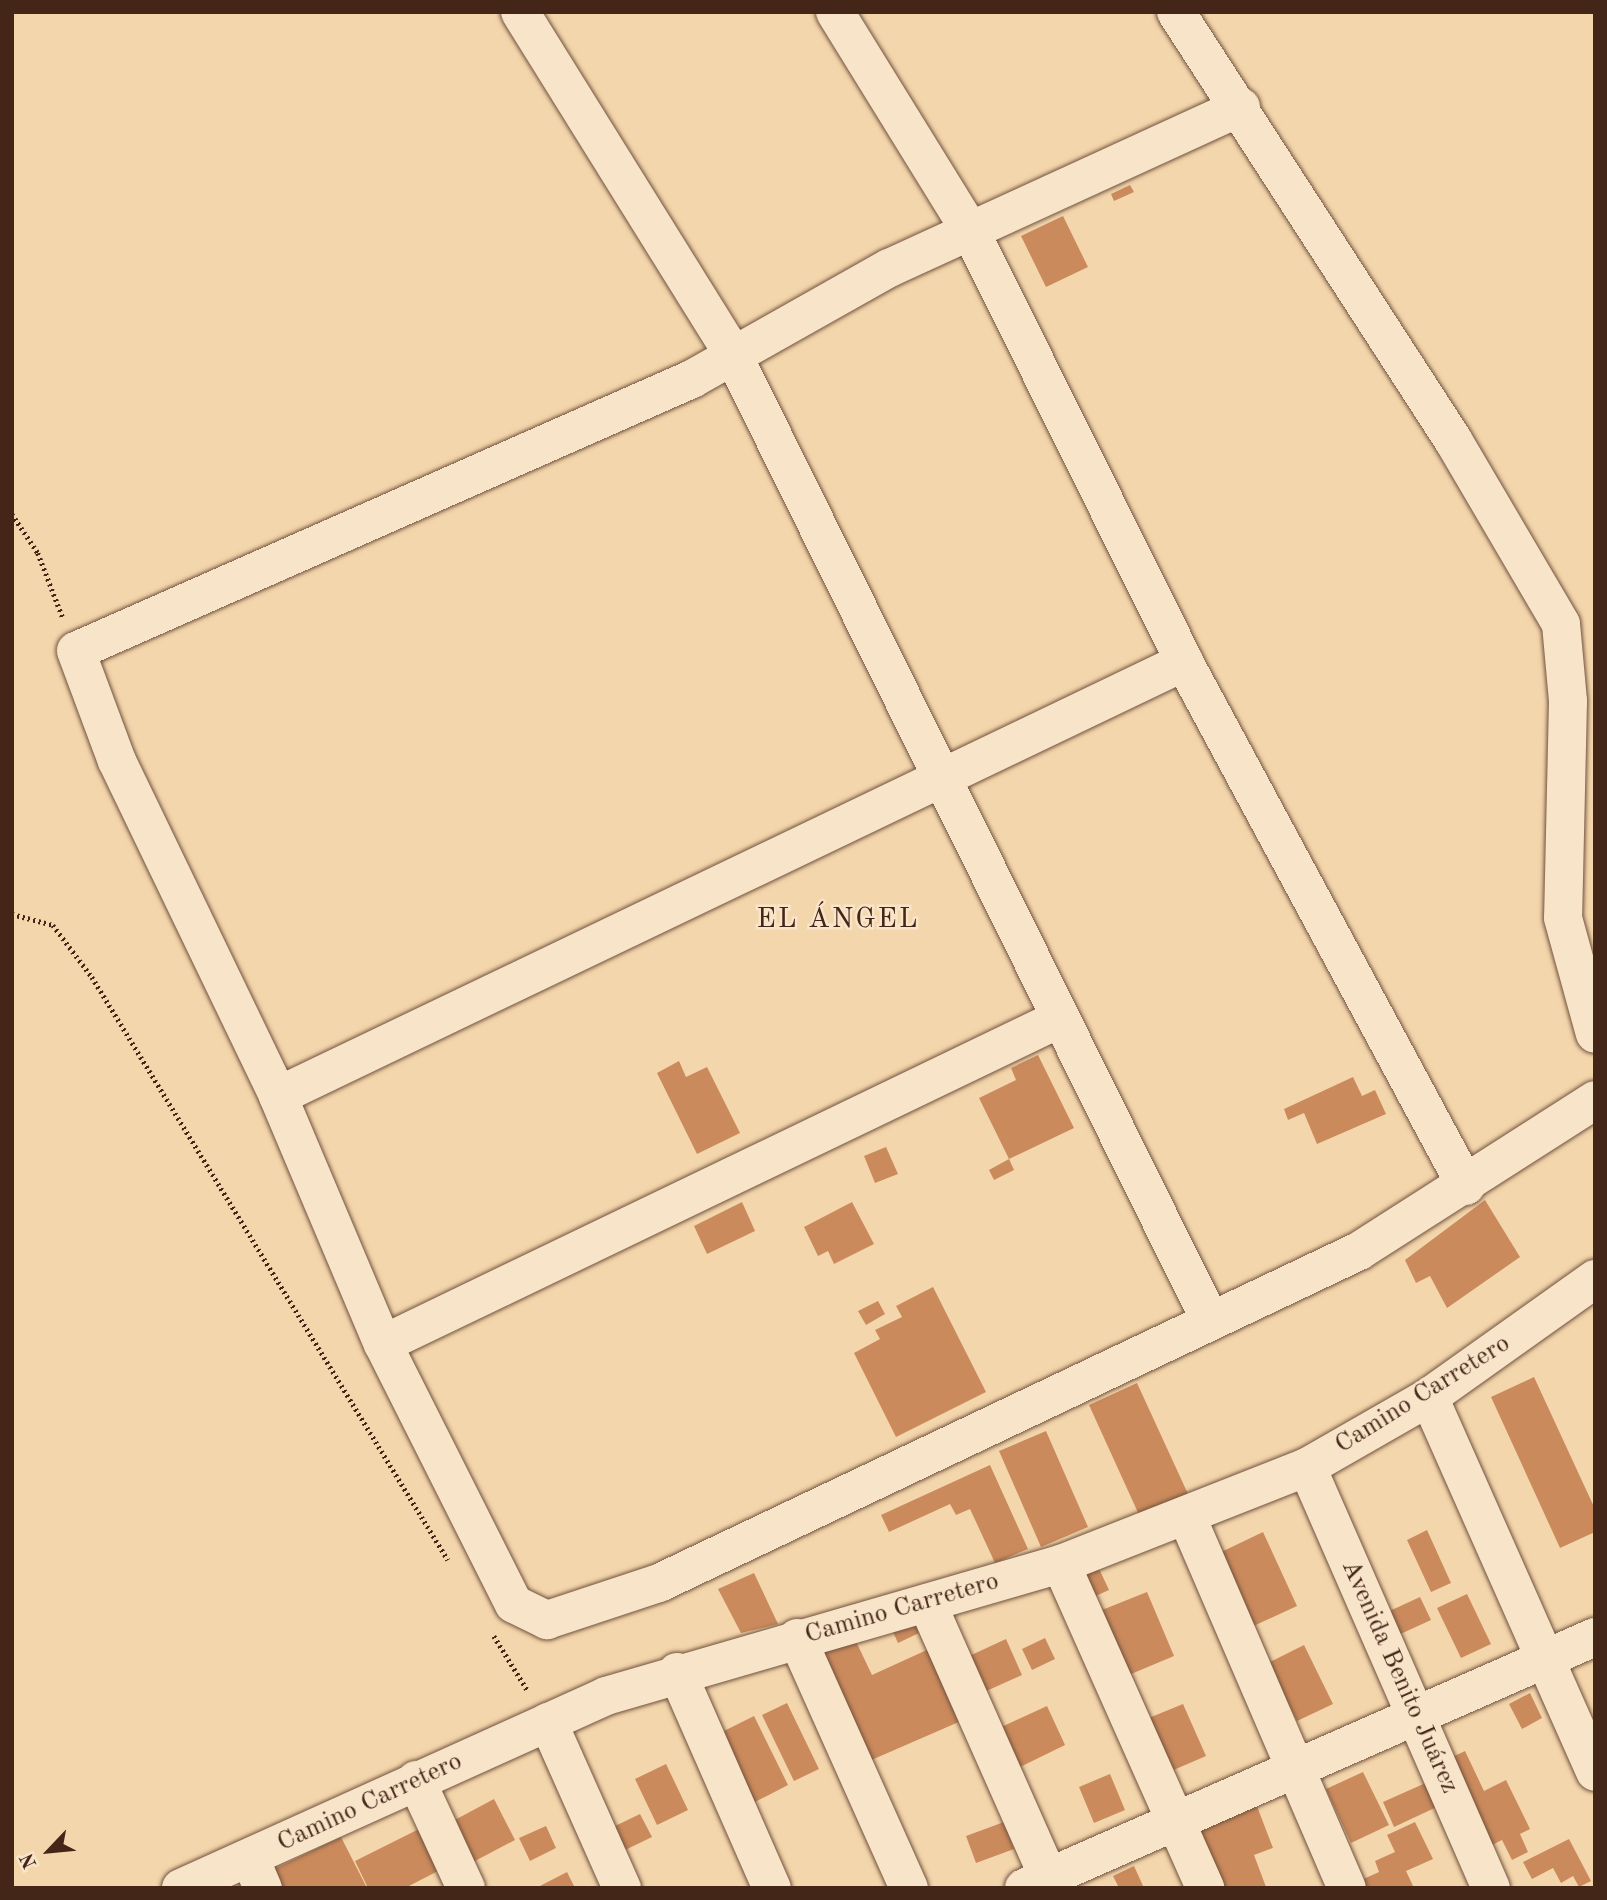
<!DOCTYPE html>
<meta charset="utf-8">
<style>
body{margin:0}
#map{position:relative;width:1607px;height:1900px;overflow:hidden;background:#f4d6ac;font-family:"Old Standard TT",serif}
div>[style]{position:absolute}
.building>*{inset:0;background:#cb8a5c}
.path>*{height:4.5px;margin-top:-2.25px;transform-origin:0;background:repeating-linear-gradient(90deg,#442619 0 2px,transparent 0 5.5px)}
.roads{filter:drop-shadow(0 0 2px #70523e) drop-shadow(0 0 2px #70523e)}
.minor>*{height:38px;margin:-19px;padding:0 19px;transform-origin:19px;border-radius:19px;background:#f8e4c9}
span{translate:-50% -50%;white-space:nowrap;text-align:center;line-height:1.15;-webkit-text-stroke:5px #f8e4c9;paint-order:stroke}
.street-label{font-size:26px;color:#442619}
.neighbourhood-label{font-size:28px;color:#442619;letter-spacing:2px}
.frame{position:absolute;inset:0;border:14px solid #442619;pointer-events:none}
.north{position:absolute;left:14px;top:1816px;width:70px;height:70px;-webkit-text-stroke:5px #f8e4c9;paint-order:stroke;rotate:244deg;font-size:19px;font-weight:700;line-height:28px;text-align:center;color:#442619}
.north::after{content:'';display:block;margin:auto;width:24px;height:32px;background:#442619;clip-path:polygon(50% 0,100% 100%,50% 72%,0 100%)}
</style>
<div id="map">
<div class="building">
<i style="clip-path:polygon(1130px 185px,1134px 192px,1114px 201px,1111px 194px)"></i>
<i style="clip-path:polygon(1063px 216px,1088px 267px,1046px 287px,1021px 236px)"></i>
<i style="clip-path:polygon(1038px 1055px,1074px 1128px,1009px 1159px,979px 1098px,1016px 1080px,1011px 1068px)"></i>
<i style="clip-path:polygon(679px 1061px,686px 1077px,707px 1067px,740px 1133px,697px 1154px,657px 1073px)"></i>
<i style="clip-path:polygon(1353px 1077px,1362px 1096px,1375px 1090px,1386px 1114px,1317px 1144px,1304px 1113px,1288px 1120px,1284px 1109px)"></i>
<i style="clip-path:polygon(886px 1147px,898px 1174px,875px 1183px,864px 1156px)"></i>
<i style="clip-path:polygon(1009px 1159px,1014px 1170px,994px 1180px,989px 1170px)"></i>
<i style="clip-path:polygon(1485px 1200px,1520px 1257px,1447px 1308px,1430px 1276px,1416px 1283px,1405px 1260px)"></i>
<i style="clip-path:polygon(742px 1202px,755px 1231px,707px 1254px,694px 1226px)"></i>
<i style="clip-path:polygon(852px 1202px,874px 1244px,834px 1264px,828px 1251px,818px 1256px,804px 1227px)"></i>
<i style="clip-path:polygon(933px 1287px,986px 1392px,896px 1437px,854px 1353px,880px 1339px,875px 1330px,902px 1317px,896px 1306px)"></i>
<i style="clip-path:polygon(878px 1301px,885px 1314px,866px 1325px,858px 1311px)"></i>
<i style="clip-path:polygon(1534px 1377px,1595px 1509px,1595px 1532px,1560px 1548px,1491px 1397px)"></i>
<i style="clip-path:polygon(1137px 1383px,1188px 1494px,1140px 1517px,1089px 1405px)"></i>
<i style="clip-path:polygon(1046px 1431px,1088px 1527px,1041px 1547px,999px 1451px)"></i>
<i style="clip-path:polygon(990px 1465px,1028px 1549px,995px 1563px,970px 1509px,956px 1515px,950px 1504px,889px 1532px,881px 1515px)"></i>
<i style="clip-path:polygon(1427px 1530px,1451px 1583px,1431px 1592px,1407px 1540px)"></i>
<i style="clip-path:polygon(1263px 1532px,1297px 1606px,1249px 1628px,1215px 1555px)"></i>
<i style="clip-path:polygon(1094px 1558px,1109px 1590px,1089px 1599px,1074px 1567px)"></i>
<i style="clip-path:polygon(754px 1573px,778px 1624px,741px 1633px,718px 1589px)"></i>
<i style="clip-path:polygon(1147px 1592px,1174px 1656px,1124px 1677px,1097px 1612px)"></i>
<i style="clip-path:polygon(1467px 1594px,1491px 1644px,1461px 1658px,1437px 1608px)"></i>
<i style="clip-path:polygon(1420px 1597px,1431px 1620px,1394px 1637px,1383px 1614px)"></i>
<i style="clip-path:polygon(909px 1612px,919px 1633px,898px 1643px,888px 1621px)"></i>
<i style="clip-path:polygon(851px 1631px,872px 1675px,929px 1649px,961px 1721px,860px 1765px,812px 1648px)"></i>
<i style="clip-path:polygon(1045px 1638px,1055px 1659px,1032px 1670px,1022px 1649px)"></i>
<i style="clip-path:polygon(1006px 1639px,1022px 1675px,982px 1693px,967px 1657px)"></i>
<i style="clip-path:polygon(1304px 1645px,1333px 1704px,1297px 1721px,1268px 1663px)"></i>
<i style="clip-path:polygon(1530px 1693px,1542px 1718px,1522px 1729px,1509px 1704px)"></i>
<i style="clip-path:polygon(787px 1703px,819px 1769px,794px 1781px,762px 1715px)"></i>
<i style="clip-path:polygon(1183px 1704px,1206px 1756px,1162px 1775px,1139px 1722px)"></i>
<i style="clip-path:polygon(1047px 1706px,1065px 1745px,1016px 1769px,997px 1729px)"></i>
<i style="clip-path:polygon(754px 1716px,788px 1785px,755px 1802px,720px 1733px)"></i>
<i style="clip-path:polygon(1465px 1751px,1484px 1791px,1506px 1780px,1530px 1829px,1520px 1834px,1528px 1852px,1512px 1860px,1502px 1840px,1486px 1848px,1444px 1761px)"></i>
<i style="clip-path:polygon(666px 1764px,688px 1810px,657px 1825px,635px 1779px)"></i>
<i style="clip-path:polygon(1363px 1772px,1389px 1825px,1351px 1843px,1326px 1789px)"></i>
<i style="clip-path:polygon(1110px 1774px,1125px 1810px,1094px 1823px,1079px 1787px)"></i>
<i style="clip-path:polygon(1430px 1781px,1441px 1805px,1394px 1827px,1383px 1802px)"></i>
<i style="clip-path:polygon(494px 1799px,515px 1840px,473px 1862px,451px 1822px)"></i>
<i style="clip-path:polygon(1255px 1801px,1273px 1848px,1254px 1855px,1266px 1887px,1213px 1888px,1189px 1827px)"></i>
<i style="clip-path:polygon(640px 1814px,652px 1837px,623px 1851px,611px 1828px)"></i>
<i style="clip-path:polygon(1004px 1822px,1014px 1849px,976px 1863px,966px 1836px)"></i>
<i style="clip-path:polygon(1415px 1822px,1433px 1859px,1406px 1871px,1414px 1888px,1362px 1888px,1359px 1881px,1379px 1872px,1375px 1861px,1395px 1852px,1387px 1835px)"></i>
<i style="clip-path:polygon(546px 1826px,556px 1848px,530px 1861px,519px 1838px)"></i>
<i style="clip-path:polygon(421px 1828px,442px 1869px,405px 1888px,368px 1888px,355px 1861px)"></i>
<i style="clip-path:polygon(341px 1837px,367px 1888px,279px 1888px,270px 1871px)"></i>
<i style="clip-path:polygon(1569px 1839px,1591px 1881px,1579px 1887px,1573px 1876px,1561px 1883px,1553px 1868px,1532px 1879px,1523px 1862px)"></i>
<i style="clip-path:polygon(1134px 1866px,1144px 1888px,1119px 1888px,1113px 1876px)"></i>
<i style="clip-path:polygon(567px 1872px,575px 1888px,536px 1888px)"></i>
</div>
<div class="path">
<i style="left:12px;top:514px;width:47px;rotate:56.3deg"></i>
<i style="left:38px;top:553px;width:70px;rotate:69deg"></i>
<i style="left:12px;top:914px;width:42px;rotate:15deg"></i>
<i style="left:53px;top:925px;width:65px;rotate:53.1deg"></i>
<i style="left:92px;top:977px;width:683px;rotate:58.59deg"></i>
<i style="left:494px;top:1636px;width:65px;rotate:58.3deg"></i>
</div>
<div class="roads">
<div class="minor">
<i style="left:520px;top:12px;width:402px;rotate:58.1deg"></i>
<i style="left:732px;top:353px;width:1079px;rotate:63.7deg"></i>
<i style="left:835px;top:12px;width:259px;rotate:58.3deg"></i>
<i style="left:971px;top:232px;width:480px;rotate:63.6deg"></i>
<i style="left:1184px;top:662px;width:595px;rotate:61.71deg"></i>
<i style="left:1176px;top:12px;width:510px;rotate:57.09deg"></i>
<i style="left:1453px;top:440px;width:213px;rotate:59.6deg"></i>
<i style="left:1561px;top:624px;width:77px;rotate:84.8deg"></i>
<i style="left:1568px;top:701px;width:217px;rotate:91.3deg"></i>
<i style="left:1563px;top:918px;width:120px;rotate:74.6deg"></i>
<i style="left:1241px;top:107px;width:387px;rotate:155.4deg"></i>
<i style="left:889px;top:268px;width:226px;rotate:150.6deg"></i>
<i style="left:692px;top:379px;width:673px;rotate:156.18deg"></i>
<i style="left:76px;top:651px;width:117px;rotate:69.6deg"></i>
<i style="left:117px;top:761px;width:372px;rotate:64.3deg"></i>
<i style="left:278px;top:1096px;width:269px;rotate:67.1deg"></i>
<i style="left:383px;top:1344px;width:291px;rotate:63.3deg"></i>
<i style="left:514px;top:1604px;width:37px;rotate:26deg"></i>
<i style="left:547px;top:1620px;width:118px;rotate:-18.3deg"></i>
<i style="left:659px;top:1583px;width:775px;rotate:-25.37deg"></i>
<i style="left:1359px;top:1251px;width:280px;rotate:-32.6deg"></i>
<i style="left:278px;top:1096px;width:1005px;rotate:-25.6deg"></i>
<i style="left:383px;top:1344px;width:752px;rotate:-25.68deg"></i>
<i style="left:1429px;top:1397px;width:410px;rotate:66.1deg"></i>
<i style="left:1307px;top:1467px;width:459px;rotate:66.4deg"></i>
<i style="left:1187px;top:1517px;width:404px;rotate:66.7deg"></i>
<i style="left:1061px;top:1564px;width:355px;rotate:66deg"></i>
<i style="left:927px;top:1603px;width:312px;rotate:66.1deg"></i>
<i style="left:797px;top:1638px;width:274px;rotate:65.9deg"></i>
<i style="left:677px;top:1672px;width:236px;rotate:66.3deg"></i>
<i style="left:548px;top:1722px;width:182px;rotate:66deg"></i>
<i style="left:416px;top:1780px;width:119px;rotate:65.2deg"></i>
<i style="left:250px;top:1858px;width:33px;rotate:67deg"></i>
<i style="left:181px;top:1888px;width:466px;rotate:-24.3deg"></i>
<i style="left:606px;top:1696px;width:474px;rotate:-16.2deg"></i>
<i style="left:1061px;top:1564px;width:264px;rotate:-21.5deg"></i>
<i style="left:1307px;top:1467px;width:141px;rotate:-29.8deg"></i>
<i style="left:1429px;top:1397px;width:204px;rotate:-35.4deg"></i>
<i style="left:1024px;top:1888px;width:624px;rotate:-23.73deg"></i>
</div>
</div>
<div class="street-label">
<span style="left:1423px;top:1395px;rotate:-32deg">Camino Carretero</span>
<span style="left:902px;top:1609px;rotate:-16deg">Camino Carretero</span>
<span style="left:1399px;top:1677px;rotate:66deg">Avenida Benito Juárez</span>
<span style="left:370px;top:1803px;rotate:-25deg">Camino Carretero</span>
</div>
<div class="neighbourhood-label">
<span style="left:838px;top:920px">EL ÁNGEL</span>
</div>
<div class="frame"></div>
<div class="north">N</div>
</div>
